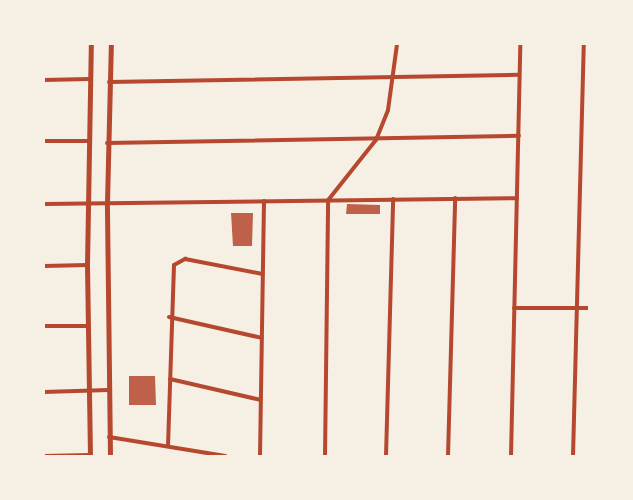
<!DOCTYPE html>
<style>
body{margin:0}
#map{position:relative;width:633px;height:500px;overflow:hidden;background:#f6efe4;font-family:"Fira Sans Condensed",sans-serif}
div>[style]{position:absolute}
.building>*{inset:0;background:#bf614a}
.minor>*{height:4px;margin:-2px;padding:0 2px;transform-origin:2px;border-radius:2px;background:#b5482f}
.secondary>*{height:4.5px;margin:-2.25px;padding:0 2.25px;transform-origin:2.25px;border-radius:2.25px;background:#b5482f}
span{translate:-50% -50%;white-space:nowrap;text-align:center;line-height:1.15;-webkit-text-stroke:4.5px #f6efe4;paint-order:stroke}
.frame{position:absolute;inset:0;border:45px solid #f6efe4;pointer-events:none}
</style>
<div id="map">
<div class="building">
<i style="clip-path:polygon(347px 204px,380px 205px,380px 214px,346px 214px)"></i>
<i style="clip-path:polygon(231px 213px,253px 213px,252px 246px,233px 246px)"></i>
<i style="clip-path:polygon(129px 376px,155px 376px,156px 405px,129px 405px)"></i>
</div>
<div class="minor">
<i style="left:44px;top:80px;width:45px;rotate:-1.3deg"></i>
<i style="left:109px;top:82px;width:410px;rotate:-1deg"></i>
<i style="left:44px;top:141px;width:44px"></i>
<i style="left:107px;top:143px;width:412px;rotate:-1deg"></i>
<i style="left:329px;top:199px;width:75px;rotate:-51.5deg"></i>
<i style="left:376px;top:140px;width:32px;rotate:-68deg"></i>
<i style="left:388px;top:110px;width:67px;rotate:-82.2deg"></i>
<i style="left:44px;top:204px;width:473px;rotate:-0.7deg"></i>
<i style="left:44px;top:266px;width:43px;rotate:-1.3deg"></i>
<i style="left:514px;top:308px;width:76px"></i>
<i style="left:169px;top:317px;width:95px;rotate:12.7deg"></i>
<i style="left:44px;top:326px;width:44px"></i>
<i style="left:170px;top:379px;width:93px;rotate:13deg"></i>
<i style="left:44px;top:392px;width:64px;rotate:-1.8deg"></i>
<i style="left:109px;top:437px;width:118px;rotate:9.3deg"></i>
<i style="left:168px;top:446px;width:181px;rotate:-88.1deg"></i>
<i style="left:174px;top:265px;width:13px;rotate:-29deg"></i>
<i style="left:185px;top:259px;width:79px;rotate:10.9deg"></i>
<i style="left:44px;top:456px;width:46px;rotate:-1.2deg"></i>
<i style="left:260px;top:456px;width:255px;rotate:-89.1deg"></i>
<i style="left:325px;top:456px;width:256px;rotate:-89.3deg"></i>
<i style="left:386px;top:456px;width:257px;rotate:-88.4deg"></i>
<i style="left:448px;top:456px;width:258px;rotate:-88.4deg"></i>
<i style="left:511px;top:456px;width:412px;rotate:-88.7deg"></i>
<i style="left:573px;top:456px;width:412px;rotate:-88.5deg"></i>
</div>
<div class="secondary">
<i style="left:90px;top:456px;width:191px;rotate:-90.9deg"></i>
<i style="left:87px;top:265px;width:221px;rotate:-89deg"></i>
<i style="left:110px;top:456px;width:253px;rotate:-90.7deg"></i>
<i style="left:107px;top:203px;width:159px;rotate:-88.6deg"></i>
</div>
<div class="frame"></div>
</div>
